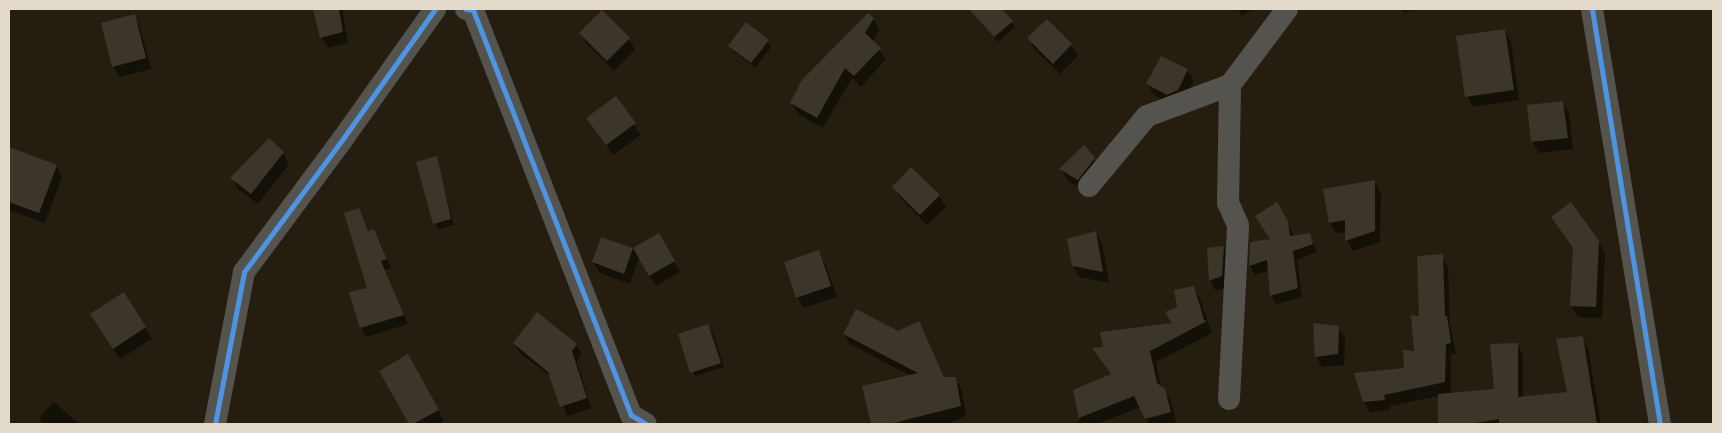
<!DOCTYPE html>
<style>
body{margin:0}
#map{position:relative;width:1722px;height:433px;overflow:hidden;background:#251e10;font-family:"Sofia Sans Condensed",sans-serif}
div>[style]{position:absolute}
.shadow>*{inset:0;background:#0007}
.building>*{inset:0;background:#3c362a}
.minor>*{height:22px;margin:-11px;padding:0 11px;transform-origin:11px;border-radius:11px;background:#55534d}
.cycleway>*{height:5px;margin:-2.5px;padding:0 2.5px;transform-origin:2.5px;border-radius:2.5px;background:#4d94e3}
span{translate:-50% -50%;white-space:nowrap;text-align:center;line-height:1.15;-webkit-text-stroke:5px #241800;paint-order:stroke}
.frame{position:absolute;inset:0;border:10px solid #e3dacb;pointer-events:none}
</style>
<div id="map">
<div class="shadow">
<i style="clip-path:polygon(314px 9px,342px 9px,348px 43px,328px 48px,321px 37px)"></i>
<i style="clip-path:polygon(984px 9px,1000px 9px,1015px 27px,998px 42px,976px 16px)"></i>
<i style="clip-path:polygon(1238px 9px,1253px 9px,1242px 16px)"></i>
<i style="clip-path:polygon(1402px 9px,1413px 9px,1404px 13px)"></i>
<i style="clip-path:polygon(134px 16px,140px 27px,151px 69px,120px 77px,113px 67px)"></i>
<i style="clip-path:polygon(873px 18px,879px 30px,873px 42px,886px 59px,861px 87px,852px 78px,823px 128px,798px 114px,791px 103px)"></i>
<i style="clip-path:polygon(1047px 21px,1071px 45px,1078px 56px,1060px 74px,1035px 50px,1029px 39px)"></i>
<i style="clip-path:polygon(1504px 30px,1511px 41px,1519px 100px,1473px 107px,1467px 96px)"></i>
<i style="clip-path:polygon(580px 33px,629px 39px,635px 50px,614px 71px,587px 44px)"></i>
<i style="clip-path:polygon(768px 41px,771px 47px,755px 68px,733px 51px,730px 46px)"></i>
<i style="clip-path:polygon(1187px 70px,1194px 81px,1184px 101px,1174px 105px,1154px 95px,1148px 84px)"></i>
<i style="clip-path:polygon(615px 98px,641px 135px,613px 155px,588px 118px)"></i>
<i style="clip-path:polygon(1562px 102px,1569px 113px,1573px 149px,1539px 153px,1532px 142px,1528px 106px)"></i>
<i style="clip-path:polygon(9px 149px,56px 166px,62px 177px,45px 223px,9px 210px)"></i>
<i style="clip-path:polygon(283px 153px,289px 164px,258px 204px,238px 189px,232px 178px)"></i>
<i style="clip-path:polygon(436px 157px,454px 225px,438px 229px,435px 223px)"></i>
<i style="clip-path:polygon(1094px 159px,1100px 170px,1084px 190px,1067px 180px,1061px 169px)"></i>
<i style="clip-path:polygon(911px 169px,939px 196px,946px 207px,927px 225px,900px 198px,894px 187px)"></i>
<i style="clip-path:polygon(1375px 182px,1381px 193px,1380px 242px,1353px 251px,1347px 240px,1346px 232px,1336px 233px,1330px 223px)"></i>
<i style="clip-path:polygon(358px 209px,369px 232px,373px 230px,379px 239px,391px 268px,385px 270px,408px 324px,366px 337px,361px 327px,368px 289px)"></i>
<i style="clip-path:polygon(1552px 218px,1598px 241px,1605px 253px,1602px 318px,1578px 317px,1571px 306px,1574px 250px)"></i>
<i style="clip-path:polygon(1287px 222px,1294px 237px,1309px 234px,1317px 252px,1297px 260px,1302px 297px,1276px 304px,1271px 296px,1269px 270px,1255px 275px,1250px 266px,1251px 243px,1272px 240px)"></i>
<i style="clip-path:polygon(1095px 232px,1102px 243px,1109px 283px,1079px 277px,1073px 266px)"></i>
<i style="clip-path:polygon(658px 234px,680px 272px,656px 286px,639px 257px,630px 284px,600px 273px,593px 262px,602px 238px,633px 249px)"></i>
<i style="clip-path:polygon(1223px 247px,1229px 258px,1228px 287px,1216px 291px,1210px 281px)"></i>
<i style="clip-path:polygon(818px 252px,825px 263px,837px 297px,804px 308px,797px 297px)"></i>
<i style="clip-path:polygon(1442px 256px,1448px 267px,1450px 324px,1456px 354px,1451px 354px,1451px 394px,1495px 390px,1517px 344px,1523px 355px,1523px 398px,1568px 393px,1582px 337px,1588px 348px,1601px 424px,1440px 424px,1439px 396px,1390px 406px,1390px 410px,1370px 412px,1364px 401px,1405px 369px,1416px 352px,1420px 317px)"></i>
<i style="clip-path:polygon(1194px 288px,1200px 299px,1212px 333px,1156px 362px,1161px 387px,1171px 401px,1176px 423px,1149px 424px,1141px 407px,1097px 424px,1076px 424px,1080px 419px,1074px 391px,1112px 375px,1094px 349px,1104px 349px,1174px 324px,1178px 308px)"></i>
<i style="clip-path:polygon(123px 294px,152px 339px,120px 359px,98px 325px)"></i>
<i style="clip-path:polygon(919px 323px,945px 378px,955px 378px,961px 388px,966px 416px,949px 424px,894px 424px,902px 422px,902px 420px,872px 424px,863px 387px,911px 376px,850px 344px,844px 334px,898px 332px)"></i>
<i style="clip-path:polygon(708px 326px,714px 336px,724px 367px,695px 376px,689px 365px)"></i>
<i style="clip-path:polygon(1338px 327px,1345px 338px,1344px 365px,1322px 367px,1316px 356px)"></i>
<i style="clip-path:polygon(514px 344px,576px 345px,582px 354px,577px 361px,591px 408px,567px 416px,552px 378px,520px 353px)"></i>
<i style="clip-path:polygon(414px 367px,444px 421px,438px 424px,410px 424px,380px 371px)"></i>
<i style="clip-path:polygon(54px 402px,79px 424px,43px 424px,39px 418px)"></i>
</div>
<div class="building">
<i style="clip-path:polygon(313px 9px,339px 9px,343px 32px,320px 38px)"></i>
<i style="clip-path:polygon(969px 9px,1002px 9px,1013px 21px,994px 37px)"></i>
<i style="clip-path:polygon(602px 10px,630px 38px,607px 61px,579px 33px)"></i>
<i style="clip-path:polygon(868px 13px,874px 18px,865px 33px,881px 48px,854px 76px,845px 68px,817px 118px,790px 103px,802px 80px)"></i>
<i style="clip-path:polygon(135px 14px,146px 58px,112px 67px,101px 23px)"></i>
<i style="clip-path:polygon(1047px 19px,1072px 44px,1053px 64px,1027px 38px)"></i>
<i style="clip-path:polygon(746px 22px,769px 40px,751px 63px,728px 46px)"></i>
<i style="clip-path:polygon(1505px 29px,1514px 90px,1465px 97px,1456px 36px)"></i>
<i style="clip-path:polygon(1161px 56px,1188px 69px,1178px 90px,1167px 95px,1146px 84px)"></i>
<i style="clip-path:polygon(616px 96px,636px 123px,606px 145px,586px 118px)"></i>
<i style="clip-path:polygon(1563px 101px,1568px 138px,1531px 142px,1527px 105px)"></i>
<i style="clip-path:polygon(269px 138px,284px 152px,251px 194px,230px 178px)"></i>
<i style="clip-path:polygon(1084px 145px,1095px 158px,1078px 180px,1059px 169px)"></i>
<i style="clip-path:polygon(9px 147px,57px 165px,39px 213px,9px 202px)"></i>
<i style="clip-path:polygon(437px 156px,451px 219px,433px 224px,416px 162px)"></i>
<i style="clip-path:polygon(911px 167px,940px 195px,920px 215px,892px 187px)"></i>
<i style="clip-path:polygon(1375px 180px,1375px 231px,1345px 241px,1345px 220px,1329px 223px,1323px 189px)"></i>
<i style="clip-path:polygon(1277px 202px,1288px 221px,1290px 236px,1310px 233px,1313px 244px,1293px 251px,1298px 288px,1270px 296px,1267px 260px,1249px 266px,1250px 242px,1270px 239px,1255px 216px)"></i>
<i style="clip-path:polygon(1571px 202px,1599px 241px,1596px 307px,1570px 306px,1573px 248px,1551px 217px)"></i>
<i style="clip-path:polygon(359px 208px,368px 231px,374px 229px,387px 259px,381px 261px,404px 315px,360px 328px,349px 292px,367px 288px,344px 213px)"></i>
<i style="clip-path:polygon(1096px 231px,1103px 272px,1072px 266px,1067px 239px)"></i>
<i style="clip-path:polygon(659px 233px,675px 261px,649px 276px,633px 248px)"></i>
<i style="clip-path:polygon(601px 237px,633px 248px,624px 274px,592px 262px)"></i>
<i style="clip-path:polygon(1224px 246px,1222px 276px,1209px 281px,1207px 248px)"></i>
<i style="clip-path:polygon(819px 250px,831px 286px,796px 298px,784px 262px)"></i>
<i style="clip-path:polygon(1443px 254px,1445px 316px,1447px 316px,1451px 343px,1446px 344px,1445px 382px,1384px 395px,1385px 400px,1363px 402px,1354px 373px,1404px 368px,1403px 350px,1414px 351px,1411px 315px,1419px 316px,1417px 256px)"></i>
<i style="clip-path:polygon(1194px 286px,1204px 320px,1207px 321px,1150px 351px,1157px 383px,1165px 389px,1171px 412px,1145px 419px,1134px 396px,1079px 418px,1073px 390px,1111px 374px,1092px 348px,1103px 347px,1100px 332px,1172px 323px,1165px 312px,1177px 307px,1174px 290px)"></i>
<i style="clip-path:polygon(124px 292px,146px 327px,113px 349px,90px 314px)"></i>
<i style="clip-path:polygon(856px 309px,898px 331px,919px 321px,944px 377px,956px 377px,961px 406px,889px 424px,871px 424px,862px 386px,918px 373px,843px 334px)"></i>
<i style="clip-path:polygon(537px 312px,577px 344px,572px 351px,587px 398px,560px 407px,548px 372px,513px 343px)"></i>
<i style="clip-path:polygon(1313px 323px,1339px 326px,1338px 354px,1315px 357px)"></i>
<i style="clip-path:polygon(708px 324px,721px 363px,690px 373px,678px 334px)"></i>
<i style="clip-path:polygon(1583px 336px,1597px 424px,1499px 424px,1499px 419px,1470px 424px,1438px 424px,1438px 394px,1494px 389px,1490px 344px,1518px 343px,1518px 397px,1567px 392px,1556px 339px)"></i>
<i style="clip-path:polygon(408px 354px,439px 410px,413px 424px,409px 424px,379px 371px)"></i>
</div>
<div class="minor">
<i style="left:466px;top:9px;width:7px;rotate:8deg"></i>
<i style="left:473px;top:10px;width:435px;rotate:68.7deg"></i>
<i style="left:631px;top:415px;width:17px;rotate:31deg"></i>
<i style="left:1592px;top:9px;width:421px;rotate:80.7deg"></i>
<i style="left:1089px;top:186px;width:91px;rotate:-50.4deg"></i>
<i style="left:1147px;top:116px;width:89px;rotate:-20.5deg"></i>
<i style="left:1230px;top:85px;width:95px;rotate:-53.1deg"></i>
<i style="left:1229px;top:399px;width:174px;rotate:-87deg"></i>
<i style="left:1238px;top:225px;width:24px;rotate:-114deg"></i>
<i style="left:1228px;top:203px;width:118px;rotate:-89deg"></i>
<i style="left:215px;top:424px;width:155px;rotate:-79.2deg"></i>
<i style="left:244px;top:272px;width:164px;rotate:-53.4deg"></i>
<i style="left:342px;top:140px;width:161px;rotate:-54.6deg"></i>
</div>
<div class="cycleway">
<i style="left:466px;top:9px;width:7px;rotate:8deg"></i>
<i style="left:473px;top:10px;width:435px;rotate:68.7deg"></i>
<i style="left:631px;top:415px;width:17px;rotate:31deg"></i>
<i style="left:1592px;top:9px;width:421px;rotate:80.7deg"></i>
<i style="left:215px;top:424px;width:155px;rotate:-79.2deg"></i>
<i style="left:244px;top:272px;width:164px;rotate:-53.4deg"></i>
<i style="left:342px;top:140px;width:161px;rotate:-54.6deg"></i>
</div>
<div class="frame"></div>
</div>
